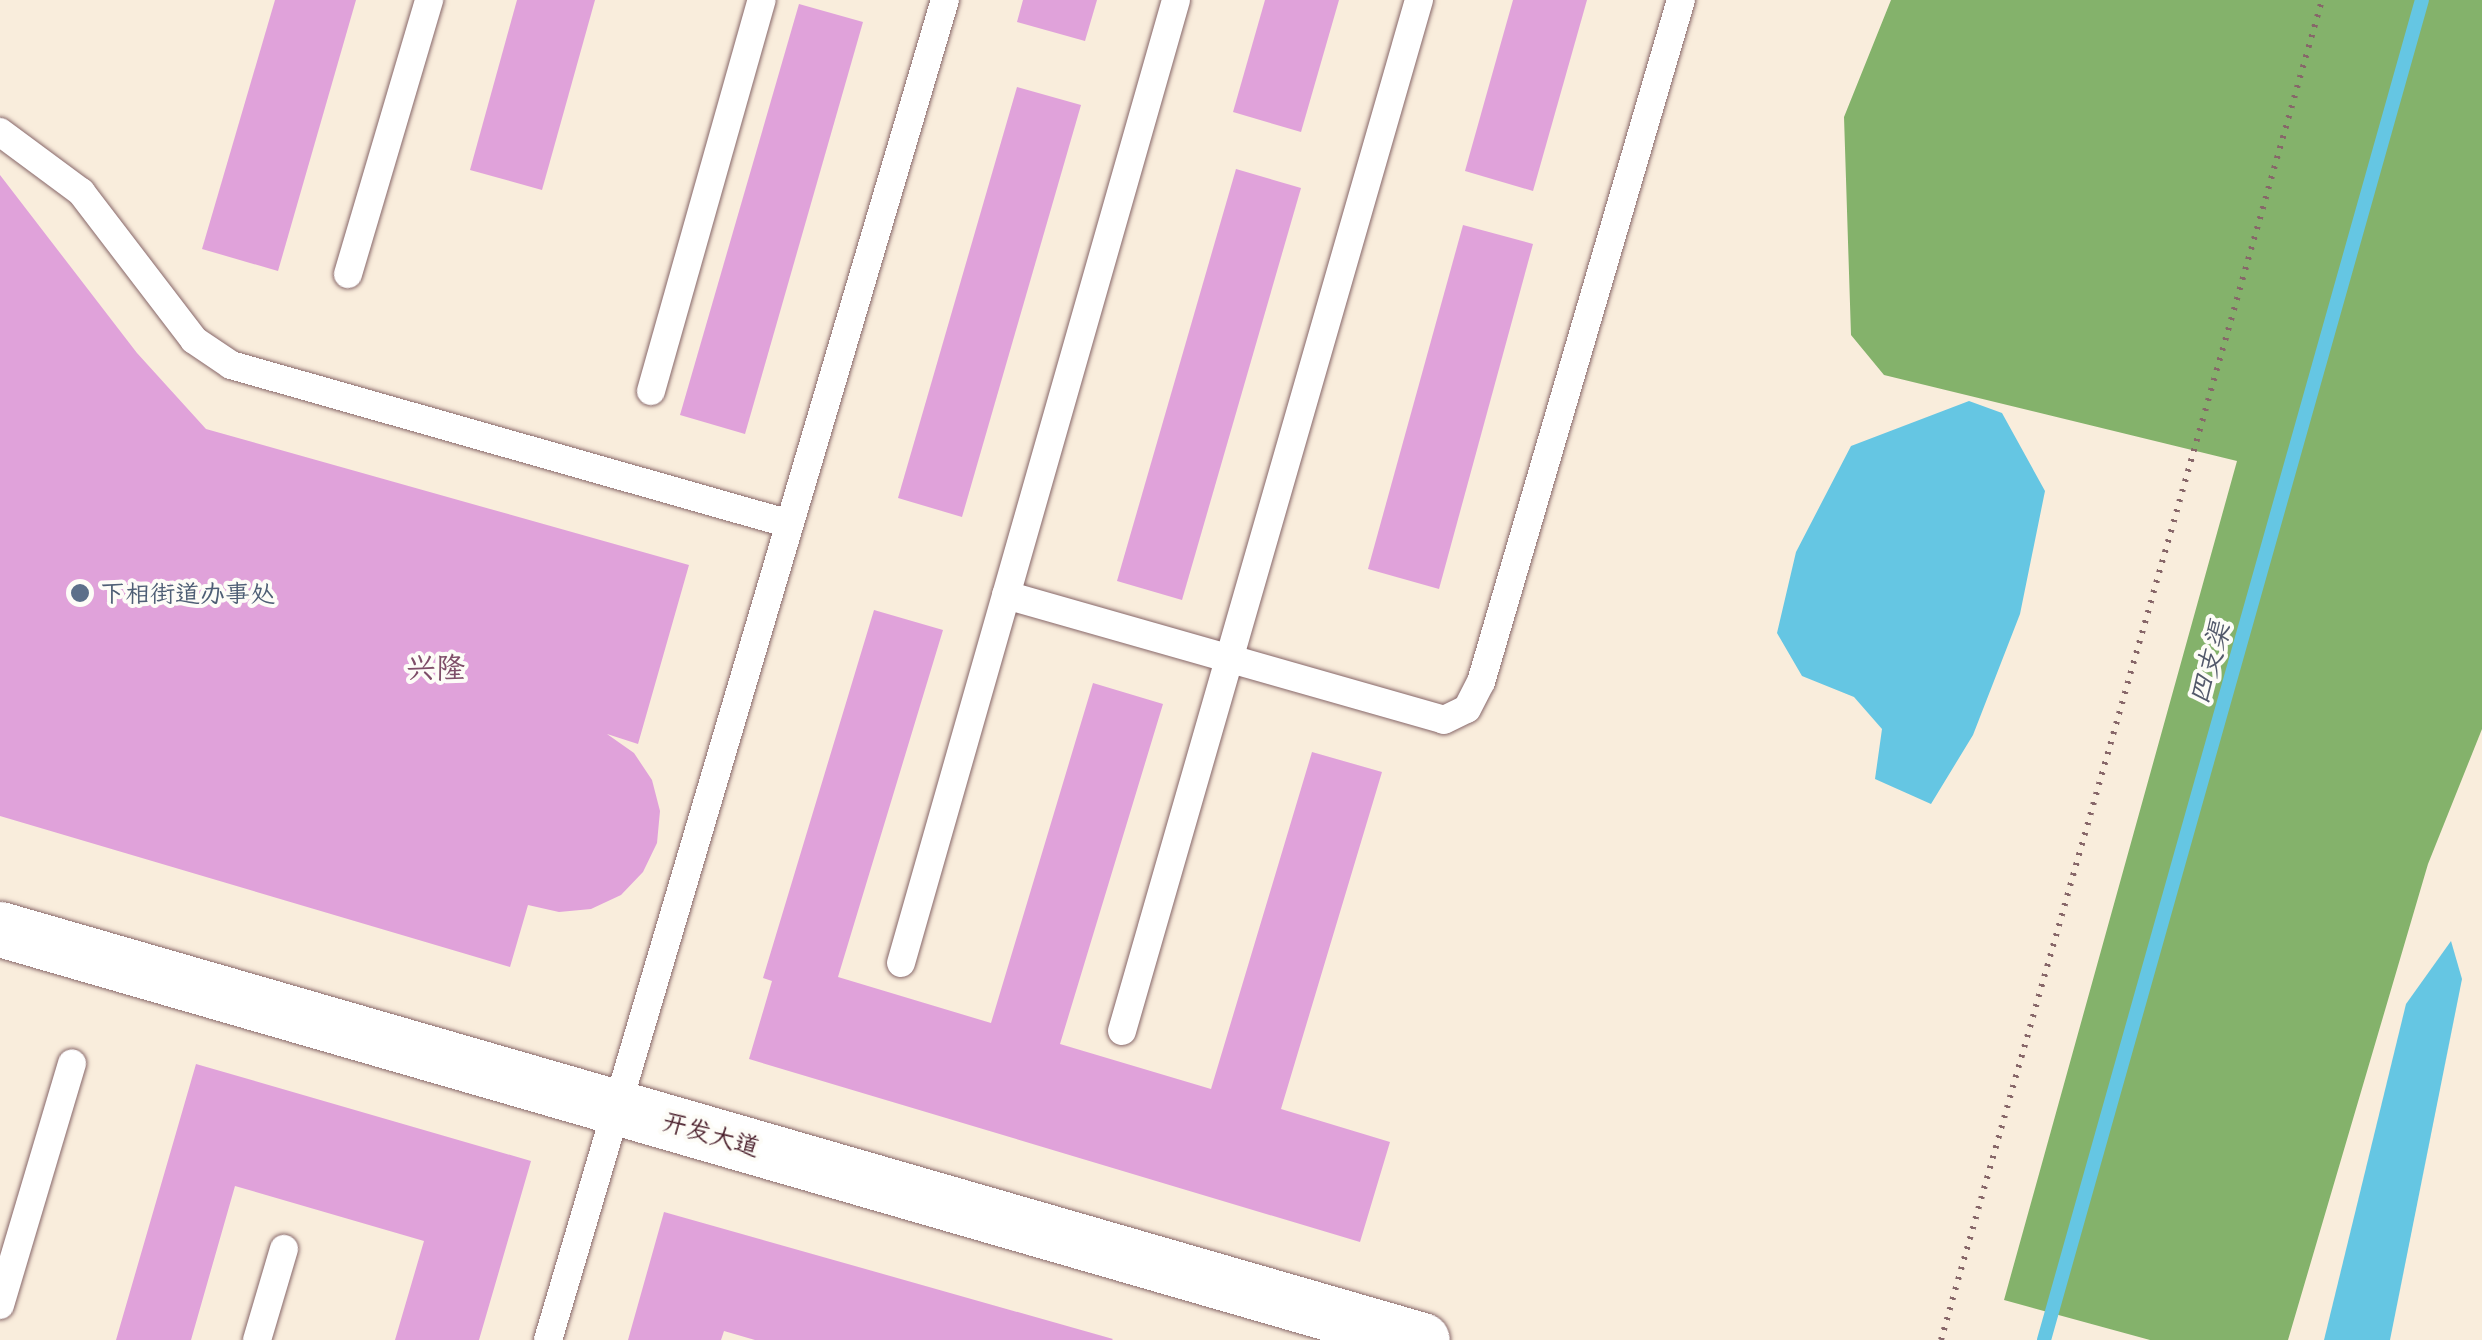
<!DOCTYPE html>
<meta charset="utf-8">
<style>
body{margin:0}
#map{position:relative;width:2482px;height:1340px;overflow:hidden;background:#f9eddc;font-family:"Shantell Sans","LXGW WenKai TC",sans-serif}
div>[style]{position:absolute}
.forest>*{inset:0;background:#84b26b}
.water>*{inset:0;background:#65c6e3}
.stream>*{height:14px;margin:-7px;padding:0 7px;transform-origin:7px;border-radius:7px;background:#65c6e3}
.building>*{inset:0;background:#e0a2da}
.path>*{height:6px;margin-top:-3px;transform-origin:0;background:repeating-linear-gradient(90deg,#876769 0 2.5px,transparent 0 10.5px)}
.roads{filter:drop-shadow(0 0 2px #876769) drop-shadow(0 0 2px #876769)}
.service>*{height:28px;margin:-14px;padding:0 14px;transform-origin:14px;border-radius:14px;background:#fff}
.tertiary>*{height:55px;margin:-27.5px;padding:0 27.5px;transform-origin:27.5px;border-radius:27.5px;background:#fff}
.dots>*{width:28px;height:28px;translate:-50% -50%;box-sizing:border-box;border:5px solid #fdfcf7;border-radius:50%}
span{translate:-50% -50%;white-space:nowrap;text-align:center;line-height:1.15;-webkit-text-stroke:8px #fdfcf7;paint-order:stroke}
.service-label{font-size:25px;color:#4e5e75}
.left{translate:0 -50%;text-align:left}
.street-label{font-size:25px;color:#4a1f2b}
.water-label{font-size:28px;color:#53596b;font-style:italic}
.quarter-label{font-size:30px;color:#7e4d68}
</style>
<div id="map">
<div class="forest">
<i style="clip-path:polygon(1891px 0,2482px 0,2482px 729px,2428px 864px,2288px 1340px,2150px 1340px,2004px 1300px,2237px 461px,1884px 375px,1851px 335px,1844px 117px)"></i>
</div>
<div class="water">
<i style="clip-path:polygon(1969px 401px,2002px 413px,2045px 491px,2020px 614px,1973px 735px,1931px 804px,1875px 779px,1882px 729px,1854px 697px,1802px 676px,1777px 633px,1796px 552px,1851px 446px)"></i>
<i style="clip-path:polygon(2451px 941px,2462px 979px,2390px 1340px,2324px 1340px,2406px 1004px)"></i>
</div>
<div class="stream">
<i style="left:2044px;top:1340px;width:1392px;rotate:-74.25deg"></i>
</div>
<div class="building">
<i style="clip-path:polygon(275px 0,356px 0,278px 271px,202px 249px)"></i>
<i style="clip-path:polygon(517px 0,595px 0,542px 190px,470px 170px)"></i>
<i style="clip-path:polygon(1023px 0,1097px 0,1085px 41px,1017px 22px)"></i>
<i style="clip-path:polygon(1265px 0,1339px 0,1301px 132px,1233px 112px)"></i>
<i style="clip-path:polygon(1513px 0,1587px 0,1533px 191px,1465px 171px)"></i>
<i style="clip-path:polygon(799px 4px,863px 22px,745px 434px,680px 415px)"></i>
<i style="clip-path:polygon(1017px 87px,1081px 105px,962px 517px,898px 498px)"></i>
<i style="clip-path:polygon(1236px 169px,1301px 188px,1182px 600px,1117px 581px)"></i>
<i style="clip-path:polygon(0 175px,137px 353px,206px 429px,689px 565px,638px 744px,607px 734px,634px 753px,652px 780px,660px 811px,657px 843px,643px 872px,621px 895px,591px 909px,559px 912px,528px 905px,510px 967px,0 816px)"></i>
<i style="clip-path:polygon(1463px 225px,1533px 244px,1439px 589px,1368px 569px)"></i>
<i style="clip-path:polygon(874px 610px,943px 630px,838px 977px,991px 1023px,1093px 683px,1163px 704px,1060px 1044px,1211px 1089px,1312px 752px,1382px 772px,1281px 1109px,1390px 1142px,1360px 1242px,749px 1059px,772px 981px,763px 978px)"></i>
<i style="clip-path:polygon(196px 1064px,531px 1161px,479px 1340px,395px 1340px,424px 1241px,235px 1186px,191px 1340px,116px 1340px)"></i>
<i style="clip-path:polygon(664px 1212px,1113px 1339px,1112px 1340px,755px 1340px,724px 1331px,721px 1340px,628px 1340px)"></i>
</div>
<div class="path">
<i style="left:1941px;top:1340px;width:1393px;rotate:-74.13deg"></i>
</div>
<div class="roads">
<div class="service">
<i style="left:0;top:132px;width:101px;rotate:36.5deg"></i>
<i style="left:81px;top:192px;width:186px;rotate:52.6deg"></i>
<i style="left:194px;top:340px;width:45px;rotate:34deg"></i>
<i style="left:231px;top:365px;width:581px;rotate:15.88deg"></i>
<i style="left:348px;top:274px;width:286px;rotate:-73.5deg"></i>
<i style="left:651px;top:391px;width:406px;rotate:-74.2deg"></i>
<i style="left:1006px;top:595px;width:455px;rotate:15.9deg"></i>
<i style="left:1444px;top:720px;width:25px;rotate:-26deg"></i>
<i style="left:1467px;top:709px;width:30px;rotate:-63deg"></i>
<i style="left:1481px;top:682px;width:711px;rotate:-73.66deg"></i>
<i style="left:901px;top:963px;width:1001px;rotate:-74.06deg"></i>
<i style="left:1122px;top:1031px;width:1073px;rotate:-73.93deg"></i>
<i style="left:0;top:1305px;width:252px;rotate:-73.4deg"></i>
<i style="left:257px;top:1340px;width:95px;rotate:-73.5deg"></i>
<i style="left:548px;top:1340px;width:1398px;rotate:-73.5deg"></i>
</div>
<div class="tertiary">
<i style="left:0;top:929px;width:1480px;rotate:16.12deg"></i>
</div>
</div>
<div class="dots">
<i style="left:80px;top:593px;background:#5c6f8a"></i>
</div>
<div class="service-label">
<span class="left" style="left:100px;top:593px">下相街道办事处</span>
</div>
<div class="street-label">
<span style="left:711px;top:1134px;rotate:16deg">开发大道</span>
</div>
<div class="water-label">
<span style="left:2209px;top:663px;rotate:-74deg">四支渠</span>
</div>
<div class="quarter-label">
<span style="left:436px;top:668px">兴隆</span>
</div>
</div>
